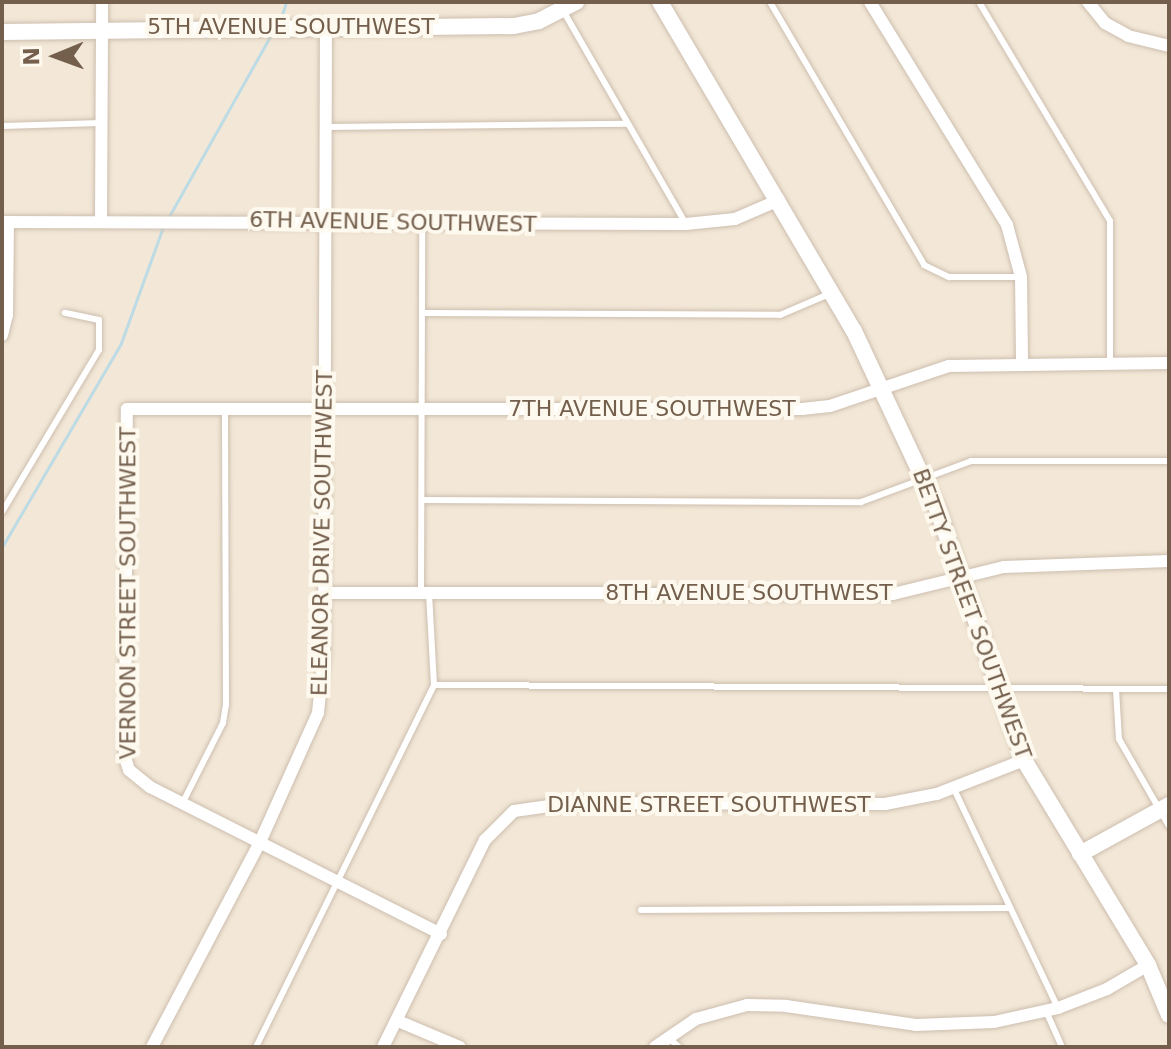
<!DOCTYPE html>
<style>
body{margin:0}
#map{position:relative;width:1171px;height:1049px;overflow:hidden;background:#fbf6e8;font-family:"DejaVu Sans",sans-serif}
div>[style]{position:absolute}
.residential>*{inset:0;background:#f3e8d7}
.stream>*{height:3px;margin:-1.5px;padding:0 1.5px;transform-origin:1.5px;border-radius:1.5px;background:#bddbe4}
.roads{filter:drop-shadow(0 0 2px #cdbeaf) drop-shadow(0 0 2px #cdbeaf)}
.lane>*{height:6px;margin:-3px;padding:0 3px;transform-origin:3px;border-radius:3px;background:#fff}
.street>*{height:12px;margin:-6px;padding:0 6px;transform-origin:6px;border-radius:6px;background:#fff}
.secondary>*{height:16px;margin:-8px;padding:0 8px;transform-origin:8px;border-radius:8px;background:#fff}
span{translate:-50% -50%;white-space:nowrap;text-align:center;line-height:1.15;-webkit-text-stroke:8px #fef9ee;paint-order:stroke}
.street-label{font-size:22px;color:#745f4d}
.frame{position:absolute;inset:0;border:4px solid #745f4d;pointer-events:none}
.north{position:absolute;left:16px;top:16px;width:80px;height:80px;-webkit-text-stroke:6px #fef9ee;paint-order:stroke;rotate:269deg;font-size:22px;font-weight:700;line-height:32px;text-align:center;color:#745f4d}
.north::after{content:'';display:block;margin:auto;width:28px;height:36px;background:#745f4d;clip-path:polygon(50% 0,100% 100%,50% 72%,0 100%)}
</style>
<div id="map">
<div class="residential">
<i style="clip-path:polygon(2px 2px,1169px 2px,1169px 1047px,2px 1047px)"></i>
</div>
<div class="stream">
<i style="left:282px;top:15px;width:14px;rotate:-73deg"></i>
<i style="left:167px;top:220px;width:209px;rotate:-60.7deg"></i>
<i style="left:2px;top:547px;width:236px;rotate:-59.7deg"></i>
<i style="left:121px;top:343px;width:123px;rotate:-70.1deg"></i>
</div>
<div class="roads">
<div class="lane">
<i style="left:770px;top:2px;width:305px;rotate:59.6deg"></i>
<i style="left:924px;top:265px;width:28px;rotate:26deg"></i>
<i style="left:949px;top:277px;width:72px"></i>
<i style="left:979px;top:2px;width:255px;rotate:59.1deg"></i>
<i style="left:1110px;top:221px;width:143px;rotate:90deg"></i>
<i style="left:564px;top:12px;width:245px;rotate:60.1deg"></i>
<i style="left:2px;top:126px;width:99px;rotate:-1.7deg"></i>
<i style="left:325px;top:127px;width:303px;rotate:-0.6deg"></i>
<i style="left:422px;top:313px;width:358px;rotate:0.3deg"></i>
<i style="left:780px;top:315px;width:53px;rotate:-23.2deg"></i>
<i style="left:422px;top:500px;width:439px;rotate:0.3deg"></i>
<i style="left:861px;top:502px;width:117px;rotate:-20.4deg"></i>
<i style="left:971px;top:461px;width:198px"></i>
<i style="left:2px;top:512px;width:189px;rotate:-59.1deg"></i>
<i style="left:99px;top:350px;width:30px;rotate:-90deg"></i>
<i style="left:99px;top:320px;width:35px;rotate:-168deg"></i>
<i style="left:421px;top:594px;width:371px;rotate:-89.8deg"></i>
<i style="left:434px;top:685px;width:735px;rotate:0.31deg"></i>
<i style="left:1116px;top:689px;width:50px;rotate:86.6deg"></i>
<i style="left:1119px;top:739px;width:100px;rotate:60.1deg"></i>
<i style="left:954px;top:789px;width:242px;rotate:64.6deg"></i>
<i style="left:182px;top:804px;width:91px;rotate:-63.2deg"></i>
<i style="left:223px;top:723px;width:18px;rotate:-81deg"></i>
<i style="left:226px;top:705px;width:295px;rotate:-90.2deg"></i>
<i style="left:641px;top:910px;width:369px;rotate:-0.3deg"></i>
<i style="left:1046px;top:1011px;width:39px;rotate:66deg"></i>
<i style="left:669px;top:1038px;width:13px;rotate:42deg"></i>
<i style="left:256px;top:1047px;width:403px;rotate:-63.8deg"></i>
<i style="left:434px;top:685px;width:91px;rotate:-93.1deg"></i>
</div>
<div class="street">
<i style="left:870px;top:2px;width:262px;rotate:58.4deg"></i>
<i style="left:1007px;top:225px;width:54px;rotate:74.9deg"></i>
<i style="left:1021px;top:277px;width:87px;rotate:89.3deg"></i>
<i style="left:1088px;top:2px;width:27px;rotate:51deg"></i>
<i style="left:1105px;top:23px;width:26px;rotate:29deg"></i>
<i style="left:1128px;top:36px;width:42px;rotate:13.7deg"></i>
<i style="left:101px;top:221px;width:219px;rotate:-89.7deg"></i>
<i style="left:2px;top:222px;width:684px;rotate:0.17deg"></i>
<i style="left:686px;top:224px;width:49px;rotate:-5.8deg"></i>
<i style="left:735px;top:219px;width:48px;rotate:-23.4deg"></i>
<i style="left:2px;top:335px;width:21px;rotate:-76deg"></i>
<i style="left:7px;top:315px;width:93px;rotate:-89.4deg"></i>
<i style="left:324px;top:593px;width:569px;rotate:0.1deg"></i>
<i style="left:893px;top:594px;width:114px;rotate:-13.7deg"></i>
<i style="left:1004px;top:567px;width:165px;rotate:-2.1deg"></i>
<i style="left:441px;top:934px;width:326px;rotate:-153.2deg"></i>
<i style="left:150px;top:787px;width:27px;rotate:-141deg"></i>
<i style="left:129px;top:770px;width:13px;rotate:-108deg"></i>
<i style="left:125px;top:758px;width:349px;rotate:-89.7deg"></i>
<i style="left:127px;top:409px;width:675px"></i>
<i style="left:802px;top:409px;width:28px;rotate:-6deg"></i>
<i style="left:830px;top:406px;width:126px;rotate:-18.6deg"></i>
<i style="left:949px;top:366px;width:220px;rotate:-0.8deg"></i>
<i style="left:398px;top:1021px;width:67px;rotate:22.8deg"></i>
<i style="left:152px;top:1047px;width:232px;rotate:-62.2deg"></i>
<i style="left:260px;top:842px;width:141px;rotate:-65.8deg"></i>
<i style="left:318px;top:713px;width:59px;rotate:-84.2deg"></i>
<i style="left:324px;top:654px;width:627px;rotate:-89.82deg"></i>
<i style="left:383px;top:1047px;width:231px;rotate:-63.8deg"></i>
<i style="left:485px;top:840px;width:41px;rotate:-45deg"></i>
<i style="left:514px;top:811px;width:57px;rotate:-8.1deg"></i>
<i style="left:570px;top:803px;width:315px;rotate:0.2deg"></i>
<i style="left:885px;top:804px;width:53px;rotate:-10.9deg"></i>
<i style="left:937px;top:794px;width:93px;rotate:-21.3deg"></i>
<i style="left:655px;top:1047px;width:50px;rotate:-34.3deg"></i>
<i style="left:696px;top:1019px;width:53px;rotate:-15.4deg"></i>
<i style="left:747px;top:1005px;width:39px;rotate:1deg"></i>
<i style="left:786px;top:1006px;width:131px;rotate:8.3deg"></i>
<i style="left:916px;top:1025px;width:78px;rotate:-2.2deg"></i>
<i style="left:994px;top:1022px;width:66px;rotate:-12.3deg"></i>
<i style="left:1058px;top:1008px;width:53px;rotate:-21.2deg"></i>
<i style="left:1107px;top:989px;width:48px;rotate:-30.3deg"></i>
</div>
<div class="secondary">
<i style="left:660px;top:2px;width:382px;rotate:59.5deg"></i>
<i style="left:854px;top:331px;width:195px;rotate:64.9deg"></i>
<i style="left:937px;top:508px;width:267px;rotate:71deg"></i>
<i style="left:1024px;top:760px;width:240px;rotate:58.8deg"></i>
<i style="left:1148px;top:965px;width:54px;rotate:67.2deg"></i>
<i style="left:2px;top:32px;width:512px;rotate:-0.67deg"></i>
<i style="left:514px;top:26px;width:25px;rotate:-11deg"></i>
<i style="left:539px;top:21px;width:42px;rotate:-27.2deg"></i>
<i style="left:1080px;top:854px;width:102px;rotate:-28.8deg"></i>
</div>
</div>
<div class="street-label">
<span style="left:291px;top:27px">5TH AVENUE SOUTHWEST</span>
<span style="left:393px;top:222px;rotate:1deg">6TH AVENUE SOUTHWEST</span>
<span style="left:652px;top:409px">7TH AVENUE SOUTHWEST</span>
<span style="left:322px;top:533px;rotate:-89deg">ELEANOR DRIVE SOUTHWEST</span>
<span style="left:128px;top:593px;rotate:-90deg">VERNON STREET SOUTHWEST</span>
<span style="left:749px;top:593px">8TH AVENUE SOUTHWEST</span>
<span style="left:972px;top:614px;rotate:70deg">BETTY STREET SOUTHWEST</span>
<span style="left:709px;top:805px">DIANNE STREET SOUTHWEST</span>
</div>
<div class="frame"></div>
<div class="north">N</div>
</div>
